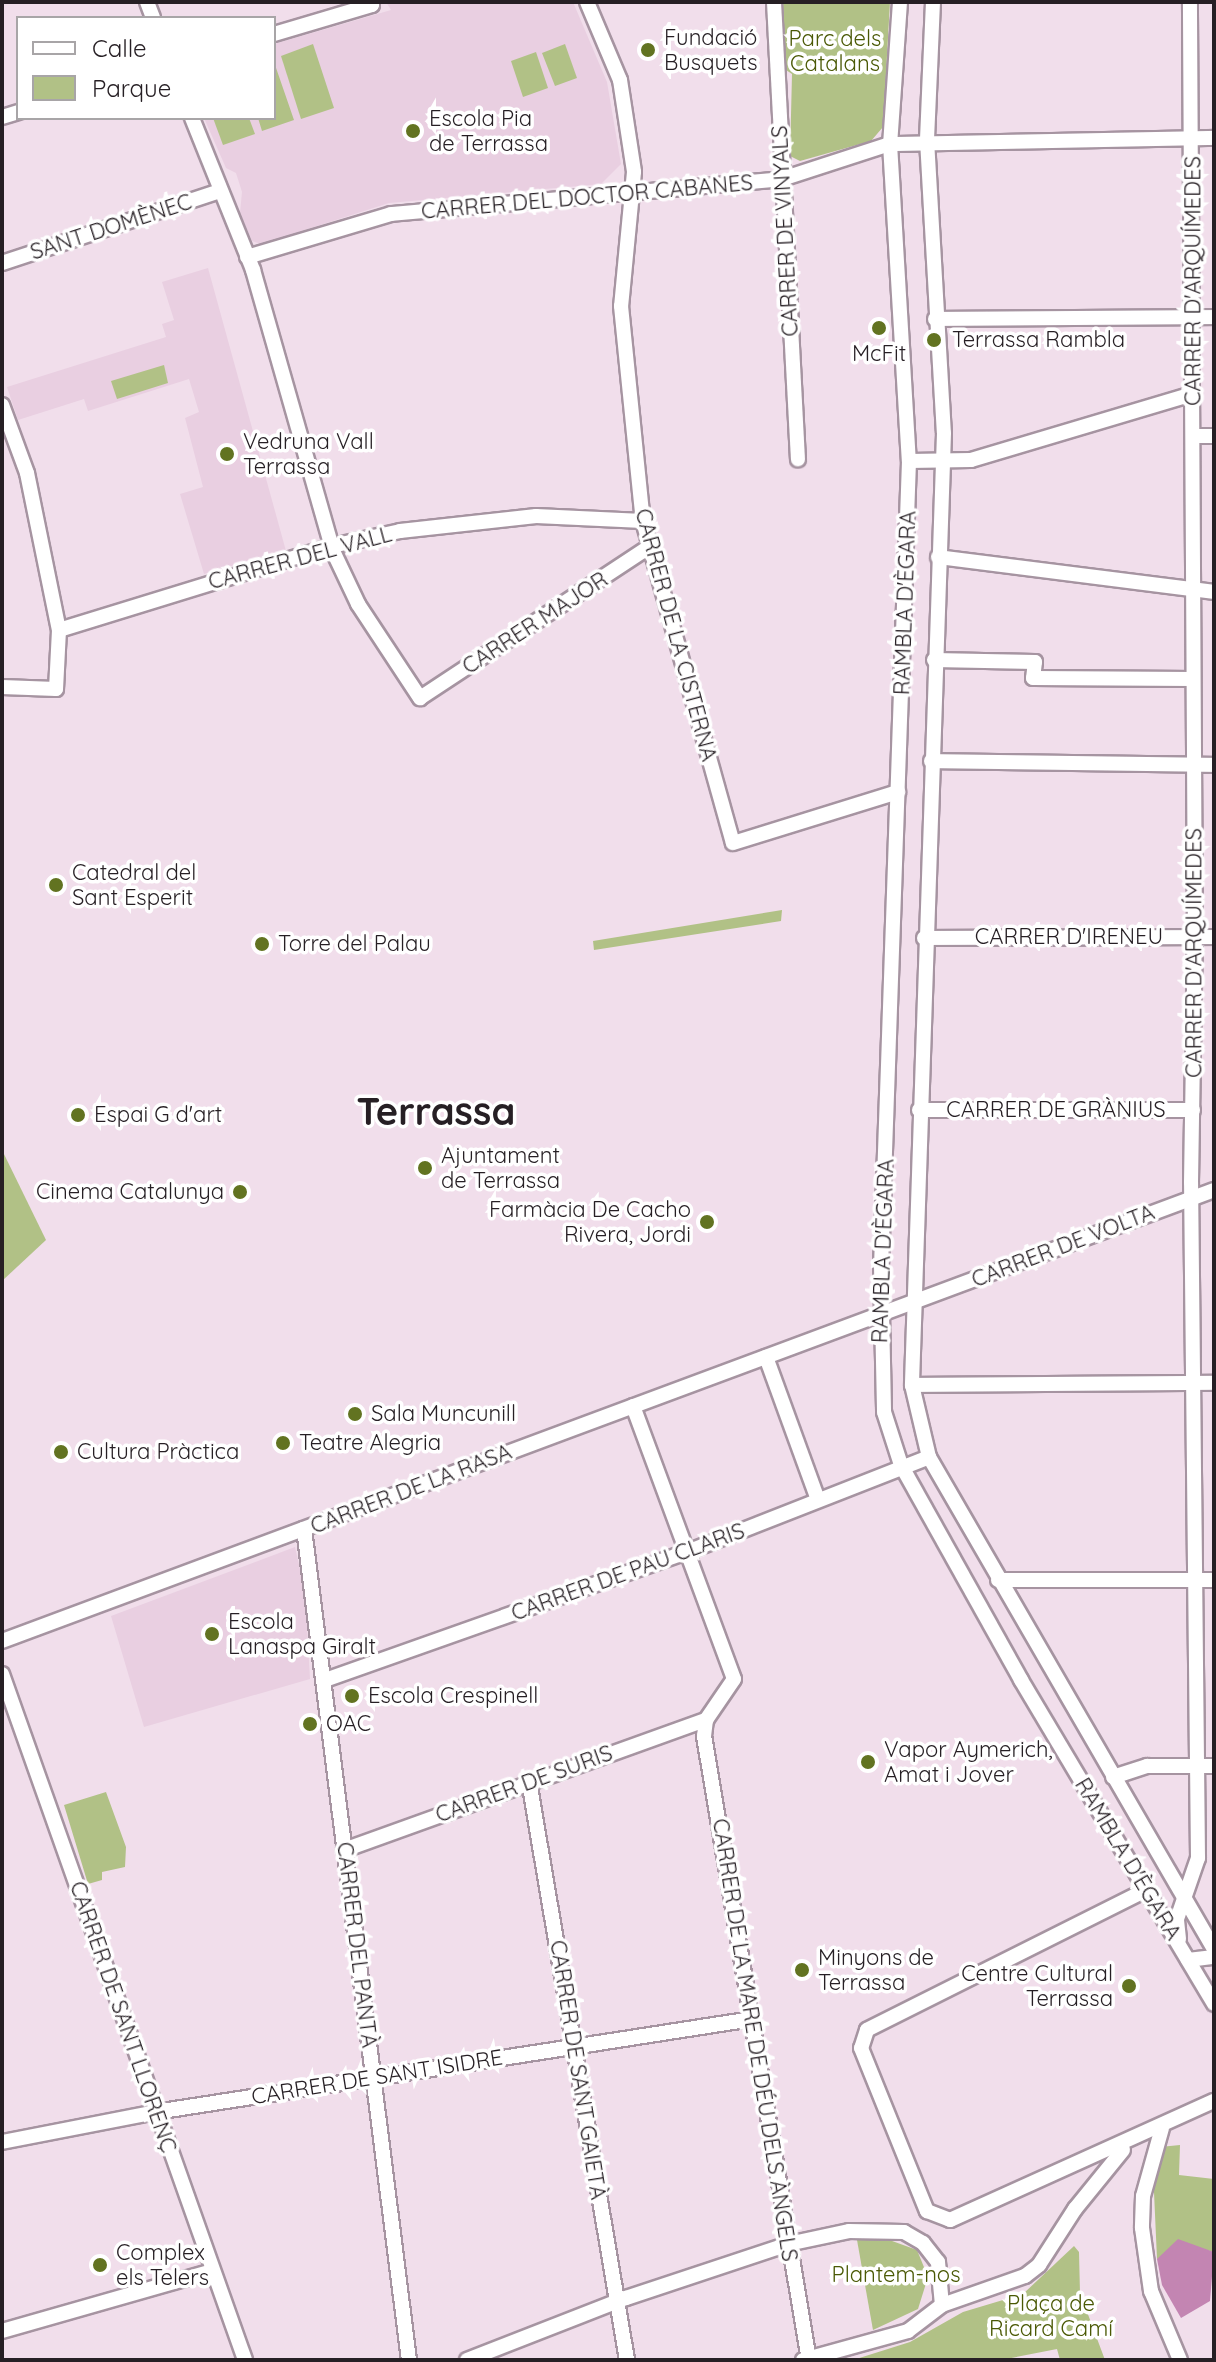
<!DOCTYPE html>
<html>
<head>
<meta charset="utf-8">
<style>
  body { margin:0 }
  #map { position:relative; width:1216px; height:2362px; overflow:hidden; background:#f1deeb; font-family:Quicksand,sans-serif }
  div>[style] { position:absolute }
  .built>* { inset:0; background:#e9cfe1 }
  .green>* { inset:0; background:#b1c186 }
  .water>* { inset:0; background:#c385b2 }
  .roads { filter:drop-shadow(2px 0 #a694a1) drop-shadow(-2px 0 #a694a1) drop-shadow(0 2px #a694a1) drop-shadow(0 -2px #a694a1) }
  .minor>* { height:14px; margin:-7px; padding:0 7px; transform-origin:7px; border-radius:7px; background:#fff }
  .dots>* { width:22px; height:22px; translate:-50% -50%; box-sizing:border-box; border:4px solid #fff; border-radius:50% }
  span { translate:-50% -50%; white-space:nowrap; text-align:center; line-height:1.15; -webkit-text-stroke:7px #fff; paint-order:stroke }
  .poi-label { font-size:22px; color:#261f24 }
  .left { translate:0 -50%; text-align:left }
  .right { translate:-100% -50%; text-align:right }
  .park-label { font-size:22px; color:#4a5905 }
  .street-label { font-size:22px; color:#261f24 }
  .town-label { font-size:38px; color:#261f24; font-weight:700 }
  .frame { position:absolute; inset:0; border:4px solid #261f24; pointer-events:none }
  .legend { position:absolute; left:16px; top:16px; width:260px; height:104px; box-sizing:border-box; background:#fff; border:2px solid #a8a5a7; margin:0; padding:10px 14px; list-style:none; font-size:24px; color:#261f24 }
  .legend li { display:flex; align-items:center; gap:16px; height:40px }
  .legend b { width:40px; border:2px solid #a8a5a7 }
</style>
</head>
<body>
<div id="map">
  <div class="built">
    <i style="clip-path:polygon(386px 2px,573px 2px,607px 82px,621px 164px,601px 184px,389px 203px,261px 244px,252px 241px,240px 213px,242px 192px,236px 173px,226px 168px,204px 118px,274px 118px,274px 44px,391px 10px)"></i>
    <i style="clip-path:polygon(208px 268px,286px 551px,204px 574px,180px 494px,203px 487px,185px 418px,199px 412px,189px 379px,88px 411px,84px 399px,18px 420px,7px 387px,166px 337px,162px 324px,174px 320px,162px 282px)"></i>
    <i style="clip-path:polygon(295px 1547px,305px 1591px,310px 1679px,144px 1727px,111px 1616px)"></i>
  </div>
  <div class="green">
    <i style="clip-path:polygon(783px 2px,890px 2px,883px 127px,871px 141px,800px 161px,790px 156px,792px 74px,786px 70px)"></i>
    <i style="clip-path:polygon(313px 44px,334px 108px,301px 119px,281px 56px)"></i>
    <i style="clip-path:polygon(565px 44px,577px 78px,555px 86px,542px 53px)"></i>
    <i style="clip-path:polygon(536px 52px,548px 88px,523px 97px,511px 61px)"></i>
    <i style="clip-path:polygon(274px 62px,294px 120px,262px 131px,258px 118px,274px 118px)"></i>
    <i style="clip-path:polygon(213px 118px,249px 118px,255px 134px,223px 145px)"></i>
    <i style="clip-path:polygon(164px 365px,168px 383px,117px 399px,111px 381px)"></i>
    <i style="clip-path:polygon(782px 910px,781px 921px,594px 950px,593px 941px)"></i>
    <i style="clip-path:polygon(2px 1150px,46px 1240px,2px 1281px)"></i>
    <i style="clip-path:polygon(106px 1792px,126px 1847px,125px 1867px,102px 1872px,102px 1880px,88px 1884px,64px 1805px)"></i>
    <i style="clip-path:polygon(1180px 2145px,1179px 2175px,1214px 2179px,1214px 2252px,1199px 2248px,1157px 2259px,1153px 2170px,1160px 2147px)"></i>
    <i style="clip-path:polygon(881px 2237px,917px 2250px,928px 2277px,918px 2309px,873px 2330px,857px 2240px)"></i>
    <i style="clip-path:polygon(1074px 2246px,1079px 2252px,1080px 2293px,1105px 2360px,1060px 2360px,1057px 2349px,1001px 2360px,853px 2360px,910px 2342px,963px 2312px,1023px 2294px)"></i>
  </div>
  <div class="water">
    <i style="clip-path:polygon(1178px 2239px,1214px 2252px,1210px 2301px,1181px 2318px,1162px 2285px,1157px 2259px)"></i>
  </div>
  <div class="roads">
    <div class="minor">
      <i style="left:147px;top:2px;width:17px;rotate:69deg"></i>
      <i style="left:587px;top:2px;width:85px;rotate:67.1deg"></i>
      <i style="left:620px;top:80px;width:93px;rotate:81.3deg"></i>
      <i style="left:634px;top:172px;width:135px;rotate:95.5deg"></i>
      <i style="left:621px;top:306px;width:216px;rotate:84.2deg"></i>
      <i style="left:643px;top:521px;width:334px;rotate:74.4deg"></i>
      <i style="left:733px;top:843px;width:173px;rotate:-17.2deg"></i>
      <i style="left:774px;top:2px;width:458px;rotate:87deg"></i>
      <i style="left:900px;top:2px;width:142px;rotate:94deg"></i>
      <i style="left:890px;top:144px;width:318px;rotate:86.6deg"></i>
      <i style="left:909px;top:461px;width:805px;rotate:91.99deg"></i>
      <i style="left:881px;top:1266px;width:146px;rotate:88.8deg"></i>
      <i style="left:884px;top:1412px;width:56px;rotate:72.2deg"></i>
      <i style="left:901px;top:1465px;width:246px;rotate:60.8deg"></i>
      <i style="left:1021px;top:1680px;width:377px;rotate:59.2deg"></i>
      <i style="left:933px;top:2px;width:138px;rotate:92.5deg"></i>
      <i style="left:927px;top:140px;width:293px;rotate:86.7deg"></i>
      <i style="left:944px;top:433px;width:953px;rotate:91.93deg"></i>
      <i style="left:912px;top:1385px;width:74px;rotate:76.7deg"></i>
      <i style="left:929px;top:1457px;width:569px;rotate:59.92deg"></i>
      <i style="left:274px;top:34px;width:102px;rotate:-16.5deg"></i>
      <i style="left:372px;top:5px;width:4px;rotate:-124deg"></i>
      <i style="left:2px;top:117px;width:17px;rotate:-17deg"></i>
      <i style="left:192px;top:118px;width:164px;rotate:68.1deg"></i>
      <i style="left:253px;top:270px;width:292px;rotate:74.1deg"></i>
      <i style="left:333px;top:551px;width:59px;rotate:64.7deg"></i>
      <i style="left:358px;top:604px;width:113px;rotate:56.6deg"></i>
      <i style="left:420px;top:698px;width:274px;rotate:-33.4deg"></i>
      <i style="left:247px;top:257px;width:150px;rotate:-16.6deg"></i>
      <i style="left:391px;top:214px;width:393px;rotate:-5.1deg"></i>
      <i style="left:782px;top:179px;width:114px;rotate:-18deg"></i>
      <i style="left:890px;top:144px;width:324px;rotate:-1.1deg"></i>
      <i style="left:2px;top:263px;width:230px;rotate:-18.3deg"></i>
      <i style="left:935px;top:319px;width:279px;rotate:-0.4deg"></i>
      <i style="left:2px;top:405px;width:72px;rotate:69.8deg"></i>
      <i style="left:27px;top:473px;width:160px;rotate:78.5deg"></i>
      <i style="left:59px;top:630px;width:59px;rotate:92.9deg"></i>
      <i style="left:56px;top:689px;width:54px;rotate:-177.9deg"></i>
      <i style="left:1194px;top:436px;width:20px"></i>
      <i style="left:909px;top:461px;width:62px;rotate:-0.9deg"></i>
      <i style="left:971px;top:460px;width:232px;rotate:-16.6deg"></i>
      <i style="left:938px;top:557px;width:278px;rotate:7.2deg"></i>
      <i style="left:59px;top:630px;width:286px;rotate:-17.1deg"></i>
      <i style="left:332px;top:546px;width:70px;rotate:-12.4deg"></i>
      <i style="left:400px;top:531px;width:137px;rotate:-6.3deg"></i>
      <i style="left:536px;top:516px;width:107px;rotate:2.7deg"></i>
      <i style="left:934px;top:660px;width:101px;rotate:1.1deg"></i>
      <i style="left:1035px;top:662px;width:16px;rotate:97deg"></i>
      <i style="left:1033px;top:678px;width:160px;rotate:0.4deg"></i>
      <i style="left:931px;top:761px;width:283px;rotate:0.8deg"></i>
      <i style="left:924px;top:938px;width:290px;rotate:-0.2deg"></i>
      <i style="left:919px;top:1110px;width:274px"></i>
      <i style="left:766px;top:1357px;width:152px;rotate:70deg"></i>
      <i style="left:912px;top:1385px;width:302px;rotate:-0.4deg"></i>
      <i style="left:633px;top:1406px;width:291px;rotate:69.7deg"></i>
      <i style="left:734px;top:1679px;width:50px;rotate:124.3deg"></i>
      <i style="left:706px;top:1720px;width:16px;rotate:97deg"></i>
      <i style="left:704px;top:1736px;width:633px;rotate:80.45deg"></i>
      <i style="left:304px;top:1529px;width:838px;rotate:82.8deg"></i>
      <i style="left:998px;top:1580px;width:216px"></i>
      <i style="left:2px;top:1641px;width:1293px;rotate:-20.41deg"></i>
      <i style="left:2px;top:1674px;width:728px;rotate:70.49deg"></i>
      <i style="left:325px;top:1680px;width:384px;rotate:-19.5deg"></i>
      <i style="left:687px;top:1552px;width:260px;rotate:-21.4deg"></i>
      <i style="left:1113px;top:1777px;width:36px;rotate:-18deg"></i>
      <i style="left:1147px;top:1766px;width:67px"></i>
      <i style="left:529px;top:1781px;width:587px;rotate:80.39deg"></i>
      <i style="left:344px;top:1850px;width:385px;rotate:-19.8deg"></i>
      <i style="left:1146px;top:1890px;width:312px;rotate:153.4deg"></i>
      <i style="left:867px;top:2030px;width:19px;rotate:108deg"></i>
      <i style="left:861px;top:2048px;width:176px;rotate:68deg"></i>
      <i style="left:927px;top:2211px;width:25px;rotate:21deg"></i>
      <i style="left:950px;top:2220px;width:290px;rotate:-24.3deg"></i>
      <i style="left:1179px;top:1939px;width:20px;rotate:-96deg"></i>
      <i style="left:1177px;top:1919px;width:65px;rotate:-71deg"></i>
      <i style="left:1198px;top:1858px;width:676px;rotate:-90.59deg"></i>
      <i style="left:1191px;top:1182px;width:245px;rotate:-89.1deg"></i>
      <i style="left:1195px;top:937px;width:935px;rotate:-90.31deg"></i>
      <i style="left:1188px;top:1960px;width:26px;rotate:-7deg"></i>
      <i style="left:1162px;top:2128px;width:71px;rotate:105.6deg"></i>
      <i style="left:1143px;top:2196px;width:32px;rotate:92deg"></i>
      <i style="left:1142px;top:2228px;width:64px;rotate:81.9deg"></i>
      <i style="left:1151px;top:2291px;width:75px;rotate:67.2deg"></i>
      <i style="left:2px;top:2142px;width:163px;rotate:-11deg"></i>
      <i style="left:162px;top:2111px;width:597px;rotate:-8.86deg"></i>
      <i style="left:2px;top:2331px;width:218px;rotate:-15.9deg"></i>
      <i style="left:467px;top:2360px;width:171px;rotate:-21.3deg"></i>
      <i style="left:626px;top:2298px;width:171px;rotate:-18.4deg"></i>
      <i style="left:788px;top:2244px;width:62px;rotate:-12deg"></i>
      <i style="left:849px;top:2231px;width:55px;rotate:1deg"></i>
      <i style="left:904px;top:2232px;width:22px;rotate:30deg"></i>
      <i style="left:923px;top:2243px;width:24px;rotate:52deg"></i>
      <i style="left:938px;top:2262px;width:43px;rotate:84.7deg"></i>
      <i style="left:803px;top:2360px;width:109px;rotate:-15.4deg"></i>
      <i style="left:908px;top:2331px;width:43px;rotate:-37.4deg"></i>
      <i style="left:942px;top:2305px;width:88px;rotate:-19.3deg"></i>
      <i style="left:1025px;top:2276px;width:18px;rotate:-38deg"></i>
      <i style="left:1039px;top:2265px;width:67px;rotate:-57.3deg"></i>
      <i style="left:1075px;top:2209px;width:76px;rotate:-50.9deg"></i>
    </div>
  </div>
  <div class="dots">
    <i style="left:648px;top:50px;background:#627321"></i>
    <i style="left:413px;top:131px;background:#627321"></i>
    <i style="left:879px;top:328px;background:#627321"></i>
    <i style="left:934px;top:340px;background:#627321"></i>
    <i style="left:227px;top:454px;background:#627321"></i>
    <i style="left:56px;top:885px;background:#627321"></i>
    <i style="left:262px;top:944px;background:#627321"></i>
    <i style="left:78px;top:1115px;background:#627321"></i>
    <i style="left:425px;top:1168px;background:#627321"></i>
    <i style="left:240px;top:1192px;background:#627321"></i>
    <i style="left:707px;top:1222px;background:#627321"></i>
    <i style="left:355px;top:1414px;background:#627321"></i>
    <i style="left:283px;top:1443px;background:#627321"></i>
    <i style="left:61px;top:1452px;background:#627321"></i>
    <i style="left:212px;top:1634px;background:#627321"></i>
    <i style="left:352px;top:1696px;background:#627321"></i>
    <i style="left:310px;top:1724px;background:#627321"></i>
    <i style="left:868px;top:1762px;background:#627321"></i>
    <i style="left:802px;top:1970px;background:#627321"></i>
    <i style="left:1129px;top:1986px;background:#627321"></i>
    <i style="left:100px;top:2265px;background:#627321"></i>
  </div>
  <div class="poi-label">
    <span class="left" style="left:664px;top:50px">Fundació<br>Busquets</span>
    <span class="left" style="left:429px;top:131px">Escola Pia<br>de Terrassa</span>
    <span class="left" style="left:952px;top:340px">Terrassa Rambla</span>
    <span style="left:879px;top:354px">McFit</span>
    <span class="left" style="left:243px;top:454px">Vedruna Vall<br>Terrassa</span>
    <span class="left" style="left:72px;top:885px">Catedral del<br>Sant Esperit</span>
    <span class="left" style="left:278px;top:944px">Torre del Palau</span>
    <span class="left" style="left:94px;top:1115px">Espai G d'art</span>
    <span class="left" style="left:441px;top:1168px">Ajuntament<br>de Terrassa</span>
    <span class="right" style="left:224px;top:1192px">Cinema Catalunya</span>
    <span class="right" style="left:691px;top:1222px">Farmàcia De Cacho<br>Rivera, Jordi</span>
    <span class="left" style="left:371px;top:1414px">Sala Muncunill</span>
    <span class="left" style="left:299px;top:1443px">Teatre Alegria</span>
    <span class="left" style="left:77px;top:1452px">Cultura Pràctica</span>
    <span class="left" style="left:228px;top:1634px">Escola<br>Lanaspa Giralt</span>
    <span class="left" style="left:368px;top:1696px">Escola Crespinell</span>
    <span class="left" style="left:326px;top:1724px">OAC</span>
    <span class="left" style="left:884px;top:1762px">Vapor Aymerich,<br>Amat i Jover</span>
    <span class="left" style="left:818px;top:1970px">Minyons de<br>Terrassa</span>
    <span class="right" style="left:1113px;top:1986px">Centre Cultural<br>Terrassa</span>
    <span class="left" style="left:116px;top:2265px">Complex<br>els Telers</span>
  </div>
  <div class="park-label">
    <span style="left:835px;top:51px">Parc dels<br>Catalans</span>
    <span style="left:896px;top:2275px">Plantem-nos</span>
    <span style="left:1051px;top:2316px">Plaça de<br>Ricard Camí</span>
  </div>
  <div class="street-label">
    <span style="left:587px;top:197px;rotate:-5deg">CARRER DEL DOCTOR CABANES</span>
    <span style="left:111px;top:227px;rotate:-18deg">SANT DOMÈNEC</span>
    <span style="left:785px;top:231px;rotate:-93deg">CARRER DE VINYALS</span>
    <span style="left:1193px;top:281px;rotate:-90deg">CARRER D'ARQUÍMEDES</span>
    <span style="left:300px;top:558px;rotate:-15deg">CARRER DEL VALL</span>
    <span style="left:905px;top:603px;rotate:-88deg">RAMBLA D'ÈGARA</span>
    <span style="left:535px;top:623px;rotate:-33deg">CARRER MAJOR</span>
    <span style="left:676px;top:635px;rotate:75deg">CARRER DE LA CISTERNA</span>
    <span style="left:1069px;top:937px">CARRER D'IRENEU</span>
    <span style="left:1194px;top:953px;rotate:-90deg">CARRER D'ARQUÍMEDES</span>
    <span style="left:1056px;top:1110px">CARRER DE GRÀNIUS</span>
    <span style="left:1063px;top:1246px;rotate:-21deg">CARRER DE VOLTA</span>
    <span style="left:883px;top:1251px;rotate:-88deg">RAMBLA D'ÈGARA</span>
    <span style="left:411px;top:1489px;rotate:-21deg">CARRER DE LA RASA</span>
    <span style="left:628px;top:1572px;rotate:-20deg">CARRER DE PAU CLARIS</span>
    <span style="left:524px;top:1784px;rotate:-20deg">CARRER DE SURIS</span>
    <span style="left:1128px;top:1859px;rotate:59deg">RAMBLA D'ÈGARA</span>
    <span style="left:357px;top:1945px;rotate:83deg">CARRER DEL PANTÀ</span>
    <span style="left:123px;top:2017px;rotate:71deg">CARRER DE SANT LLORENÇ</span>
    <span style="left:755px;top:2040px;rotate:81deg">CARRER DE LA MARE DE DÉU DELS ÀNGELS</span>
    <span style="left:578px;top:2070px;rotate:81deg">CARRER DE SANT GAIETÀ</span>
    <span style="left:377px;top:2077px;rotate:-9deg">CARRER DE SANT ISIDRE</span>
  </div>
  <div class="town-label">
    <span style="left:436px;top:1112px">Terrassa</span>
  </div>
  <div class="frame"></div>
  <ul class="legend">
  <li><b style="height:10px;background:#fff"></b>Calle</li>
  <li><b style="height:22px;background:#b1c186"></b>Parque</li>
  </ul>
</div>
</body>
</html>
